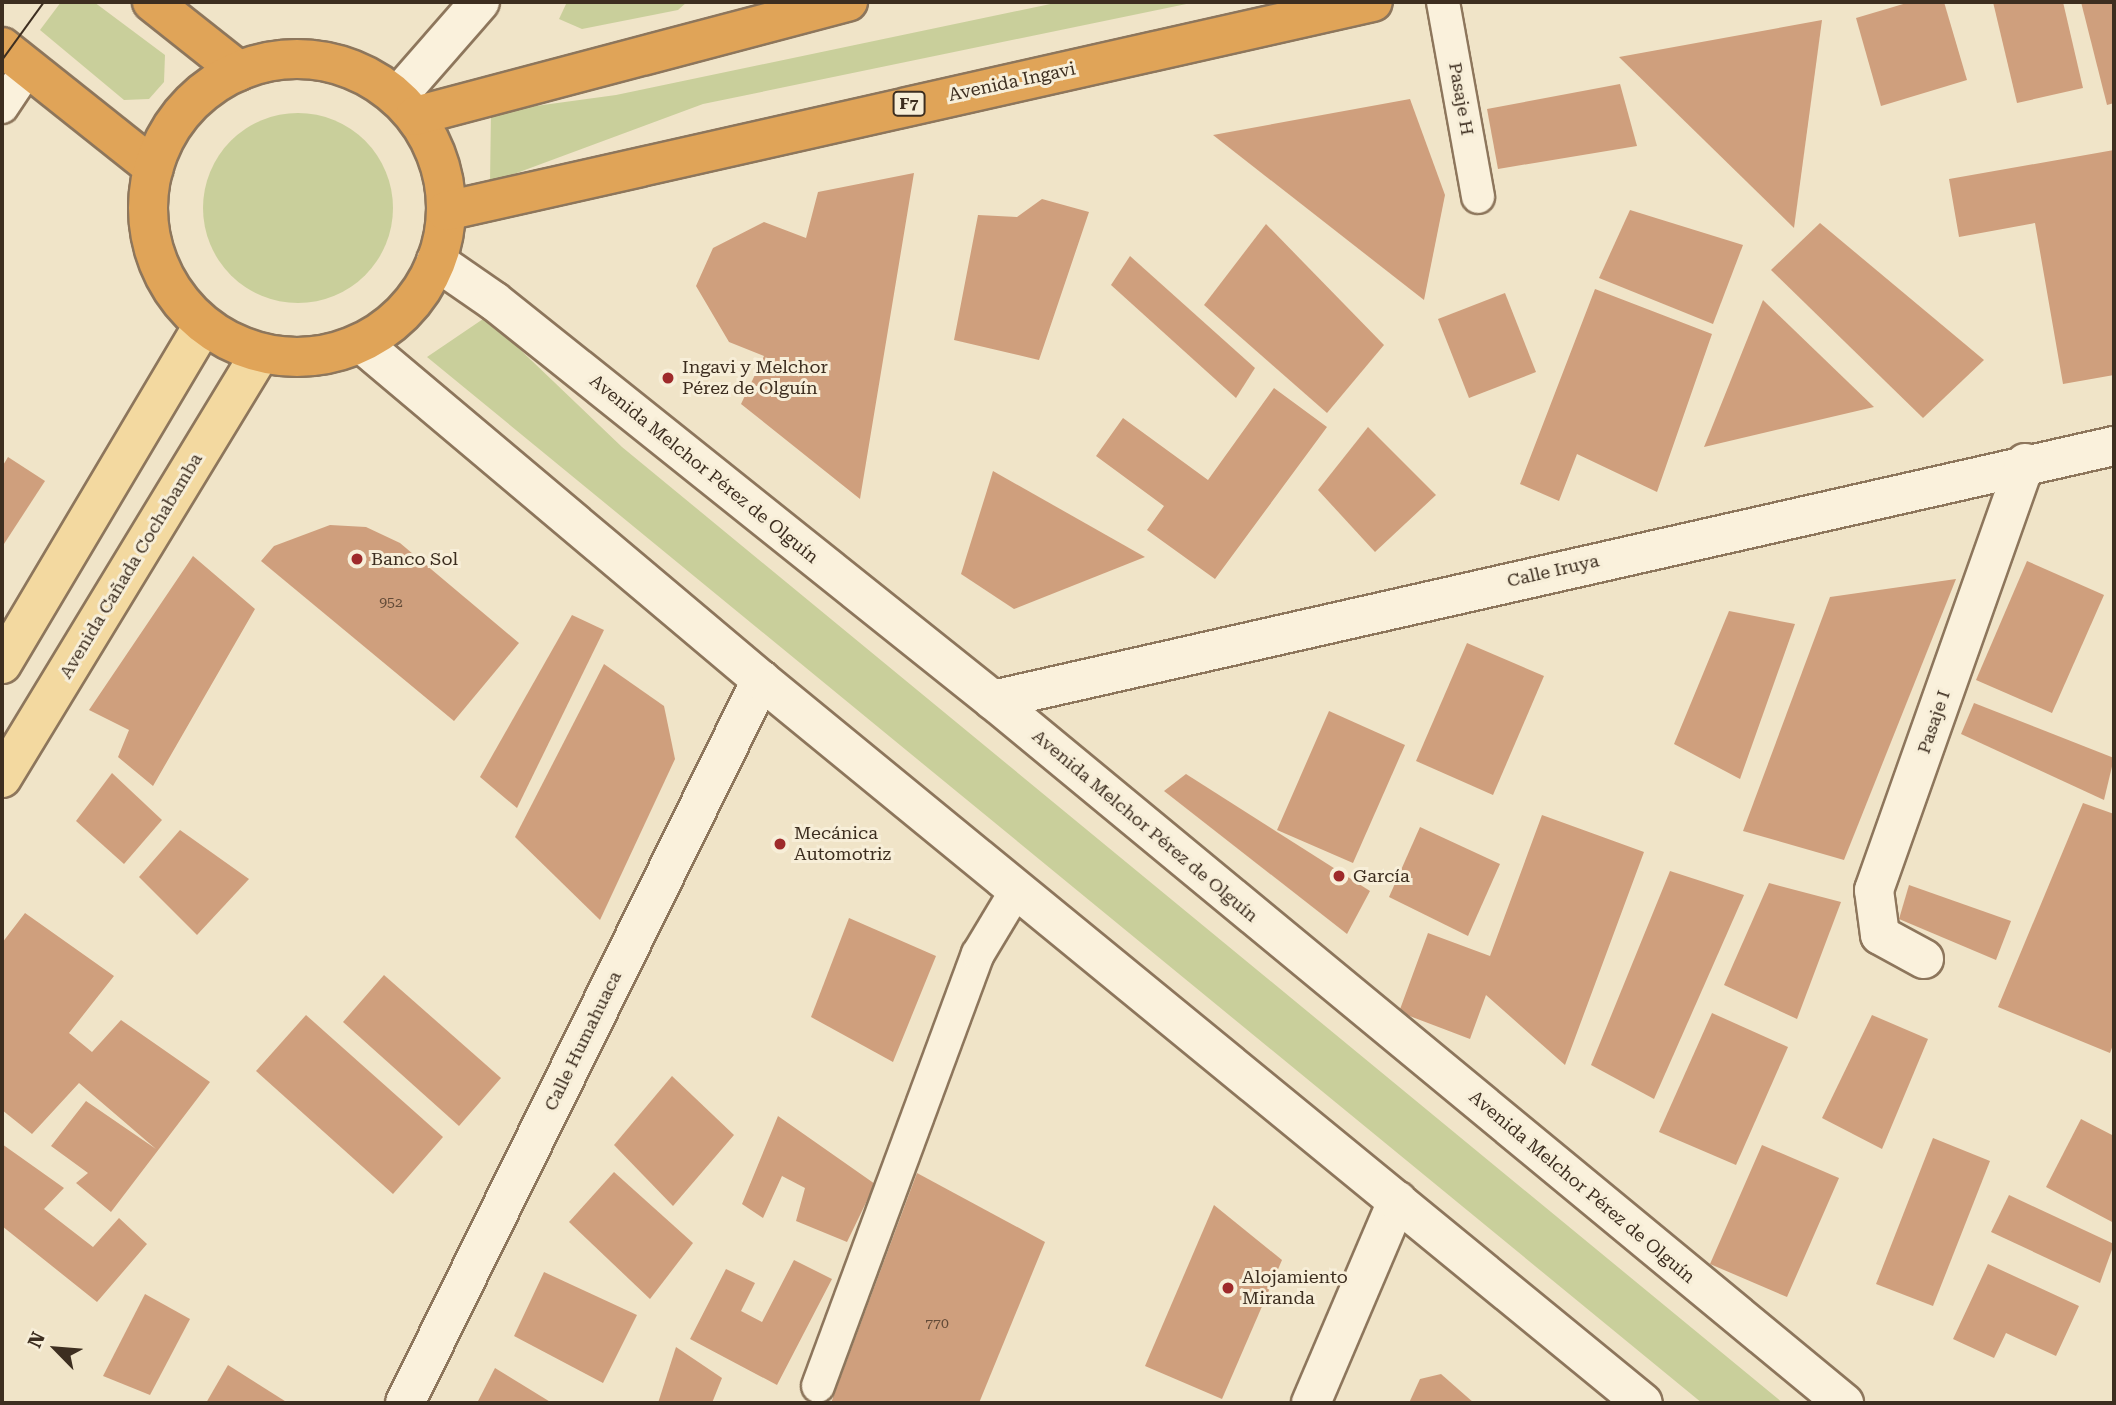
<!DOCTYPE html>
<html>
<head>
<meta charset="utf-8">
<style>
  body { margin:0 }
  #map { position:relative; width:2116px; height:1405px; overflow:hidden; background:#f0e4c8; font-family:"Roboto Serif",serif }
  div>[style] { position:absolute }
  .green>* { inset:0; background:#c9cf9b }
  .round { border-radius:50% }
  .building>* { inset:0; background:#cf9f7d }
  .roads { filter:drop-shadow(2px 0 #8d765c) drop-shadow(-2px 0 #8d765c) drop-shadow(0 2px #8d765c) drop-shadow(0 -2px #8d765c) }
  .lane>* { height:32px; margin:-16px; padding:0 16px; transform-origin:16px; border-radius:16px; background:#faf1dc }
  .street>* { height:38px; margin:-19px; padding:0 19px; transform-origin:19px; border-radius:19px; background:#faf1dc }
  .secondary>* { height:38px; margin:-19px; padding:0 19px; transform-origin:19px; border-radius:19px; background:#faf1dc }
  .primary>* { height:38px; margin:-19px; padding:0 19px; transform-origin:19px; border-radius:19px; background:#f3d9a0 }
  .highway>* { height:38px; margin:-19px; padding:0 19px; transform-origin:19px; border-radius:19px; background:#e0a458 }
  .highway>.ring { margin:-19px; padding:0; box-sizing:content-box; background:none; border:38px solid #e0a458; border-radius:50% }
  .tram>* { height:2px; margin:-1px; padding:0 1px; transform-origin:1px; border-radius:1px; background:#3d2e20 }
  .dots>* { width:19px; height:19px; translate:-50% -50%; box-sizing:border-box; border:4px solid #f7eed8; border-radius:50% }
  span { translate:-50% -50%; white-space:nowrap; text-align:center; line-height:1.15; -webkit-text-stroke:6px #f7eed8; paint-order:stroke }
  .number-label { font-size:14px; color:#624a37 }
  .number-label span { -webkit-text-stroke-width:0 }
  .shield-label span { padding:2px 5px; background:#f7eed8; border:2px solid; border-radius:5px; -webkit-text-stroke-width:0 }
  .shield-label { font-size:16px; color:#3d2e20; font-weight:700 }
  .street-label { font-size:18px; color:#3d2e20 }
  .poi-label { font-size:18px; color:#3d2e20 }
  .left { translate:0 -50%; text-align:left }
  .frame { position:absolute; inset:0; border:4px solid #3d2e20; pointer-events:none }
  .north { position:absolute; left:21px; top:1314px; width:70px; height:70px; -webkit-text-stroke:5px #f7eed8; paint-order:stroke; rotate:295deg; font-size:19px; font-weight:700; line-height:28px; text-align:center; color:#3d2e20 }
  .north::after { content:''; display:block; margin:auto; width:24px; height:32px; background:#3d2e20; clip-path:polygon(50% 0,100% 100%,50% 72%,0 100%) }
</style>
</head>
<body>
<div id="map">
  <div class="green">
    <i style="clip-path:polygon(61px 2px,94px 2px,165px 55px,164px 82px,149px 99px,124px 100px,40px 30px)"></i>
    <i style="clip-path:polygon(567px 2px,687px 2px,678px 10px,582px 29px,559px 19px)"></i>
    <i style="clip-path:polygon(1060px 2px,1196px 2px,703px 104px,490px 183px,491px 112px,616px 95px)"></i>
    <i class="round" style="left:203px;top:113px;width:190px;height:190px"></i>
    <i style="clip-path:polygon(486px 317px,622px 447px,1783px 1403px,1702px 1403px,427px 357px)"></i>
  </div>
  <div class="building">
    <i style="clip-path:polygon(1910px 2px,1944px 2px,1967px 80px,1881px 106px,1856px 18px)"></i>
    <i style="clip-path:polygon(1993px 2px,2063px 2px,2083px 88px,2017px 103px)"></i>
    <i style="clip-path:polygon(2081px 2px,2114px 2px,2114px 103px,2107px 105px)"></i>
    <i style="clip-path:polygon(1822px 20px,1794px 228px,1619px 57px)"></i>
    <i style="clip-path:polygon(1620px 84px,1637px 146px,1498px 169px,1487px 109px)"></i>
    <i style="clip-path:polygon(1410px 99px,1445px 195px,1424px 300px,1213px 135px)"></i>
    <i style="clip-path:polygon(2114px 150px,2114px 375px,2063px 384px,2035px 223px,1959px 237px,1949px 179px)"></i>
    <i style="clip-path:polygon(914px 173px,860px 499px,741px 404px,764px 356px,729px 342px,696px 286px,713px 248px,764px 222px,806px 238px,818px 192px)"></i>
    <i style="clip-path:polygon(1042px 199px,1089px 212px,1039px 360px,954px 340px,978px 215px,1017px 217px)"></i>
    <i style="clip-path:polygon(1630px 210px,1743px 245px,1713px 324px,1599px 278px)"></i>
    <i style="clip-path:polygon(1820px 223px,1984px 360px,1923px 418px,1771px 270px)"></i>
    <i style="clip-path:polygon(1266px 224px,1384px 345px,1327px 413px,1204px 305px)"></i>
    <i style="clip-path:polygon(1130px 256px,1255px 368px,1236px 398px,1111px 285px)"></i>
    <i style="clip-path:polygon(1595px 289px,1712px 334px,1657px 492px,1577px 454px,1559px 501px,1520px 484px)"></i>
    <i style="clip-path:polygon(1505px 293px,1536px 372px,1469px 398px,1438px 319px)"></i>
    <i style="clip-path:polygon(1763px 300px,1874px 407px,1704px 447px)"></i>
    <i style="clip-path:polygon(1274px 388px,1327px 427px,1215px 579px,1147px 530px,1164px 506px,1096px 456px,1123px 418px,1208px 480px)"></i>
    <i style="clip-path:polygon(1368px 427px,1436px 495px,1375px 552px,1318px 490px)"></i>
    <i style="clip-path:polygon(8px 457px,45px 481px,2px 547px,2px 467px)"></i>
    <i style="clip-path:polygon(993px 471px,1145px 557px,1014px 609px,961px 574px)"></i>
    <i style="clip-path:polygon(330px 525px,366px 527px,400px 543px,519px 643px,454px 721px,261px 561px,274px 546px)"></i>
    <i style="clip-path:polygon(193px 556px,255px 609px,153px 786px,118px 757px,129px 730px,89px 710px)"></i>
    <i style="clip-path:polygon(2027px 561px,2104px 595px,2052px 713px,1976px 680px)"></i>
    <i style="clip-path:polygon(1956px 579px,1844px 860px,1743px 831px,1830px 597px)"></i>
    <i style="clip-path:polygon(1729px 611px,1795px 624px,1740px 779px,1674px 744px)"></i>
    <i style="clip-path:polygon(572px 615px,604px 630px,517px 808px,480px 777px)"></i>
    <i style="clip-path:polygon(1467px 643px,1544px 676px,1493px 795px,1416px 761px)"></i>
    <i style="clip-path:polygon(604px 664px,664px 706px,675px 759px,600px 920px,515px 837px)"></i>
    <i style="clip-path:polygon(1974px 703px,2114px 758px,2104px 800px,1961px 734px)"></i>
    <i style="clip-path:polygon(1329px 711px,1405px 745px,1353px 863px,1277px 830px)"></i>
    <i style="clip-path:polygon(112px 773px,162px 820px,124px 864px,76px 821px)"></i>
    <i style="clip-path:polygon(1186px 774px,1370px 891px,1347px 934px,1164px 791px)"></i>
    <i style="clip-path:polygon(2083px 803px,2114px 814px,2114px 1042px,2110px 1053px,1998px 1007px)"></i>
    <i style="clip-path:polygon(1542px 815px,1644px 852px,1565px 1065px,1486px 995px,1470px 1039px,1399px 1012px,1428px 933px,1490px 956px)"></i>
    <i style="clip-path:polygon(1420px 827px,1500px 864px,1468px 936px,1389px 897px)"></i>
    <i style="clip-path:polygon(180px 830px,249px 879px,197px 935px,139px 877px)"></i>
    <i style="clip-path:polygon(1670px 871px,1744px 895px,1654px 1099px,1591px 1065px)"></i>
    <i style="clip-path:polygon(1769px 883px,1841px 902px,1797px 1019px,1724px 985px)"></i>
    <i style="clip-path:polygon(1909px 885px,2011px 921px,1996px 960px,1899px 919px)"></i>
    <i style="clip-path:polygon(25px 913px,114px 976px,69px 1033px,92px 1052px,121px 1020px,210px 1082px,111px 1212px,76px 1183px,88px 1173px,51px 1146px,86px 1101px,156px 1149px,79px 1083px,32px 1134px,2px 1110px,2px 943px)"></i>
    <i style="clip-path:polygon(849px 918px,936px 956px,893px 1062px,811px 1017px)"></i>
    <i style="clip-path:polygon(384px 975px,501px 1078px,459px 1126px,343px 1022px)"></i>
    <i style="clip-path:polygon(1712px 1013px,1788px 1047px,1736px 1165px,1659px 1132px)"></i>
    <i style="clip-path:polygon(306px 1015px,443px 1137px,393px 1194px,256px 1071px)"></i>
    <i style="clip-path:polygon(1872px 1015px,1928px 1039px,1882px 1149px,1822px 1118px)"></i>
    <i style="clip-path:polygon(672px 1076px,734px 1135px,673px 1206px,614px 1145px)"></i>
    <i style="clip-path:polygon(778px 1116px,875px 1184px,847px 1242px,796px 1221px,805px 1188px,782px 1176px,763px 1218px,742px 1204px)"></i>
    <i style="clip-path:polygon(2081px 1119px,2114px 1136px,2114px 1223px,2046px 1187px)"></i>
    <i style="clip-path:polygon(1933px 1138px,1990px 1161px,1933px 1306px,1876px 1284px)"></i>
    <i style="clip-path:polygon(2px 1144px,64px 1188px,44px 1209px,93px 1247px,119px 1218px,147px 1244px,97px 1302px,2px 1226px)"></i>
    <i style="clip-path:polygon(1762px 1145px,1839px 1178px,1787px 1297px,1710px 1264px)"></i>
    <i style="clip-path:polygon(614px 1172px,693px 1243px,650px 1299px,569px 1222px)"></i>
    <i style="clip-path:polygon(917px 1173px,1045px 1242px,979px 1403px,831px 1403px)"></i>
    <i style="clip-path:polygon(2009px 1195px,2114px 1244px,2100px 1283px,1991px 1232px)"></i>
    <i style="clip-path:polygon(1214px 1205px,1282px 1260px,1222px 1399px,1145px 1366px)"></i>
    <i style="clip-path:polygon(794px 1260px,832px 1279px,777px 1385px,690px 1339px,726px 1269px,755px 1283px,741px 1311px,762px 1322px)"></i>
    <i style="clip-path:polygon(1988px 1264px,2079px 1306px,2056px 1356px,2006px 1333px,1994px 1358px,1953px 1339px)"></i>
    <i style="clip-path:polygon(544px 1272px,637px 1315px,603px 1383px,514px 1336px)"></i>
    <i style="clip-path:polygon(145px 1294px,190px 1319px,150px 1395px,103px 1376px)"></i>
    <i style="clip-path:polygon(676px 1347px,722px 1378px,712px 1403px,658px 1403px)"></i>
    <i style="clip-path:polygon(228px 1365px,288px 1403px,206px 1403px)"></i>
    <i style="clip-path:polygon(495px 1368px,552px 1403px,477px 1403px)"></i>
    <i style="clip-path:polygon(1441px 1374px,1474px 1403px,1409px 1403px,1420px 1379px)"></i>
  </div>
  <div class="roads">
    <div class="lane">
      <i style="left:1443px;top:2px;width:198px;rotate:79.8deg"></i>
      <i style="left:2px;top:107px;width:47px;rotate:-56.3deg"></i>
      <i style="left:818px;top:1386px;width:461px;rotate:-69.7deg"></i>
      <i style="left:978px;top:954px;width:76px;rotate:-59deg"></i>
    </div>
    <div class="street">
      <i style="left:397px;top:97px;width:126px;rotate:-48.9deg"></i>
      <i style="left:993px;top:700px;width:1149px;rotate:-12.77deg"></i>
      <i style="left:1924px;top:959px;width:50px;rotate:-151.4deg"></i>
      <i style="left:1880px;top:935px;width:45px;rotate:-97.6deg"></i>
      <i style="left:1874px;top:890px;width:453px;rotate:-70.5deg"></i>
      <i style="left:405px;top:1403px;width:806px;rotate:-63.78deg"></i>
      <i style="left:1311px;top:1403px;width:220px;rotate:-66.9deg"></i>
    </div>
    <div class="secondary">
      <i style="left:436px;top:261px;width:70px;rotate:34.6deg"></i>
      <i style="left:494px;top:301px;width:639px;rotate:38.65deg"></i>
      <i style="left:993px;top:700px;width:1104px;rotate:39.56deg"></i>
      <i style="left:361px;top:343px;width:523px;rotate:40.11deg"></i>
      <i style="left:761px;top:680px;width:1140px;rotate:39.34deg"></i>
    </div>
    <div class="primary">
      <i style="left:2px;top:664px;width:394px;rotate:-59.3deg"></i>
      <i style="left:2px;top:778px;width:497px;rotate:-58.7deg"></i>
    </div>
    <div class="highway">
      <i style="left:152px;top:2px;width:111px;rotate:38.4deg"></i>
      <i style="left:2px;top:47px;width:194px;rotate:38.5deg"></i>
      <i class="ring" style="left:148px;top:59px;width:260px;height:260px"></i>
      <i style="left:415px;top:116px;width:448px;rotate:-14.8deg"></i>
      <i style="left:446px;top:211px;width:950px;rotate:-12.71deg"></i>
    </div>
  </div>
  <div class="tram">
    <i style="left:2px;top:60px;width:72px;rotate:-54.1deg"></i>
  </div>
  <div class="dots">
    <i style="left:668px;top:378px;background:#9e2a2b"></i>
    <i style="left:357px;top:559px;background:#9e2a2b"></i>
    <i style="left:780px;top:844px;background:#9e2a2b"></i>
    <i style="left:1339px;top:876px;background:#9e2a2b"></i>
    <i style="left:1228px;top:1288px;background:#9e2a2b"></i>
  </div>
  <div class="number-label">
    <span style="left:391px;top:602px">952</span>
    <span style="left:937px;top:1323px">770</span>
  </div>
  <div class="shield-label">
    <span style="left:909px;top:104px">F7</span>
  </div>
  <div class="street-label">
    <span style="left:1012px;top:82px;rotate:-12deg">Avenida Ingavi</span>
    <span style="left:1461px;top:99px;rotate:80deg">Pasaje H</span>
    <span style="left:704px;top:469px;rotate:39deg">Avenida Melchor Pérez de Olguín</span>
    <span style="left:131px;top:566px;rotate:-59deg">Avenida Cañada Cochabamba</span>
    <span style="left:1553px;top:571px;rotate:-13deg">Calle Iruya</span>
    <span style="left:1934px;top:722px;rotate:-71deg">Pasaje I</span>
    <span style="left:1145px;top:826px;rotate:40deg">Avenida Melchor Pérez de Olguín</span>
    <span style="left:583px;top:1041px;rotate:-64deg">Calle Humahuaca</span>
    <span style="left:1582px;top:1187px;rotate:40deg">Avenida Melchor Pérez de Olguín</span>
  </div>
  <div class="poi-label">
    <span class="left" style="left:682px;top:378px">Ingavi y Melchor<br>Pérez de Olguín</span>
    <span class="left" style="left:371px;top:559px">Banco Sol</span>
    <span class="left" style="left:794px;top:844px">Mecánica<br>Automotriz</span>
    <span class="left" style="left:1353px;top:876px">García</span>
    <span class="left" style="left:1242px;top:1288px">Alojamiento<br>Miranda</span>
  </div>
  <div class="frame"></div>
  <div class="north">N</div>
</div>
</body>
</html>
